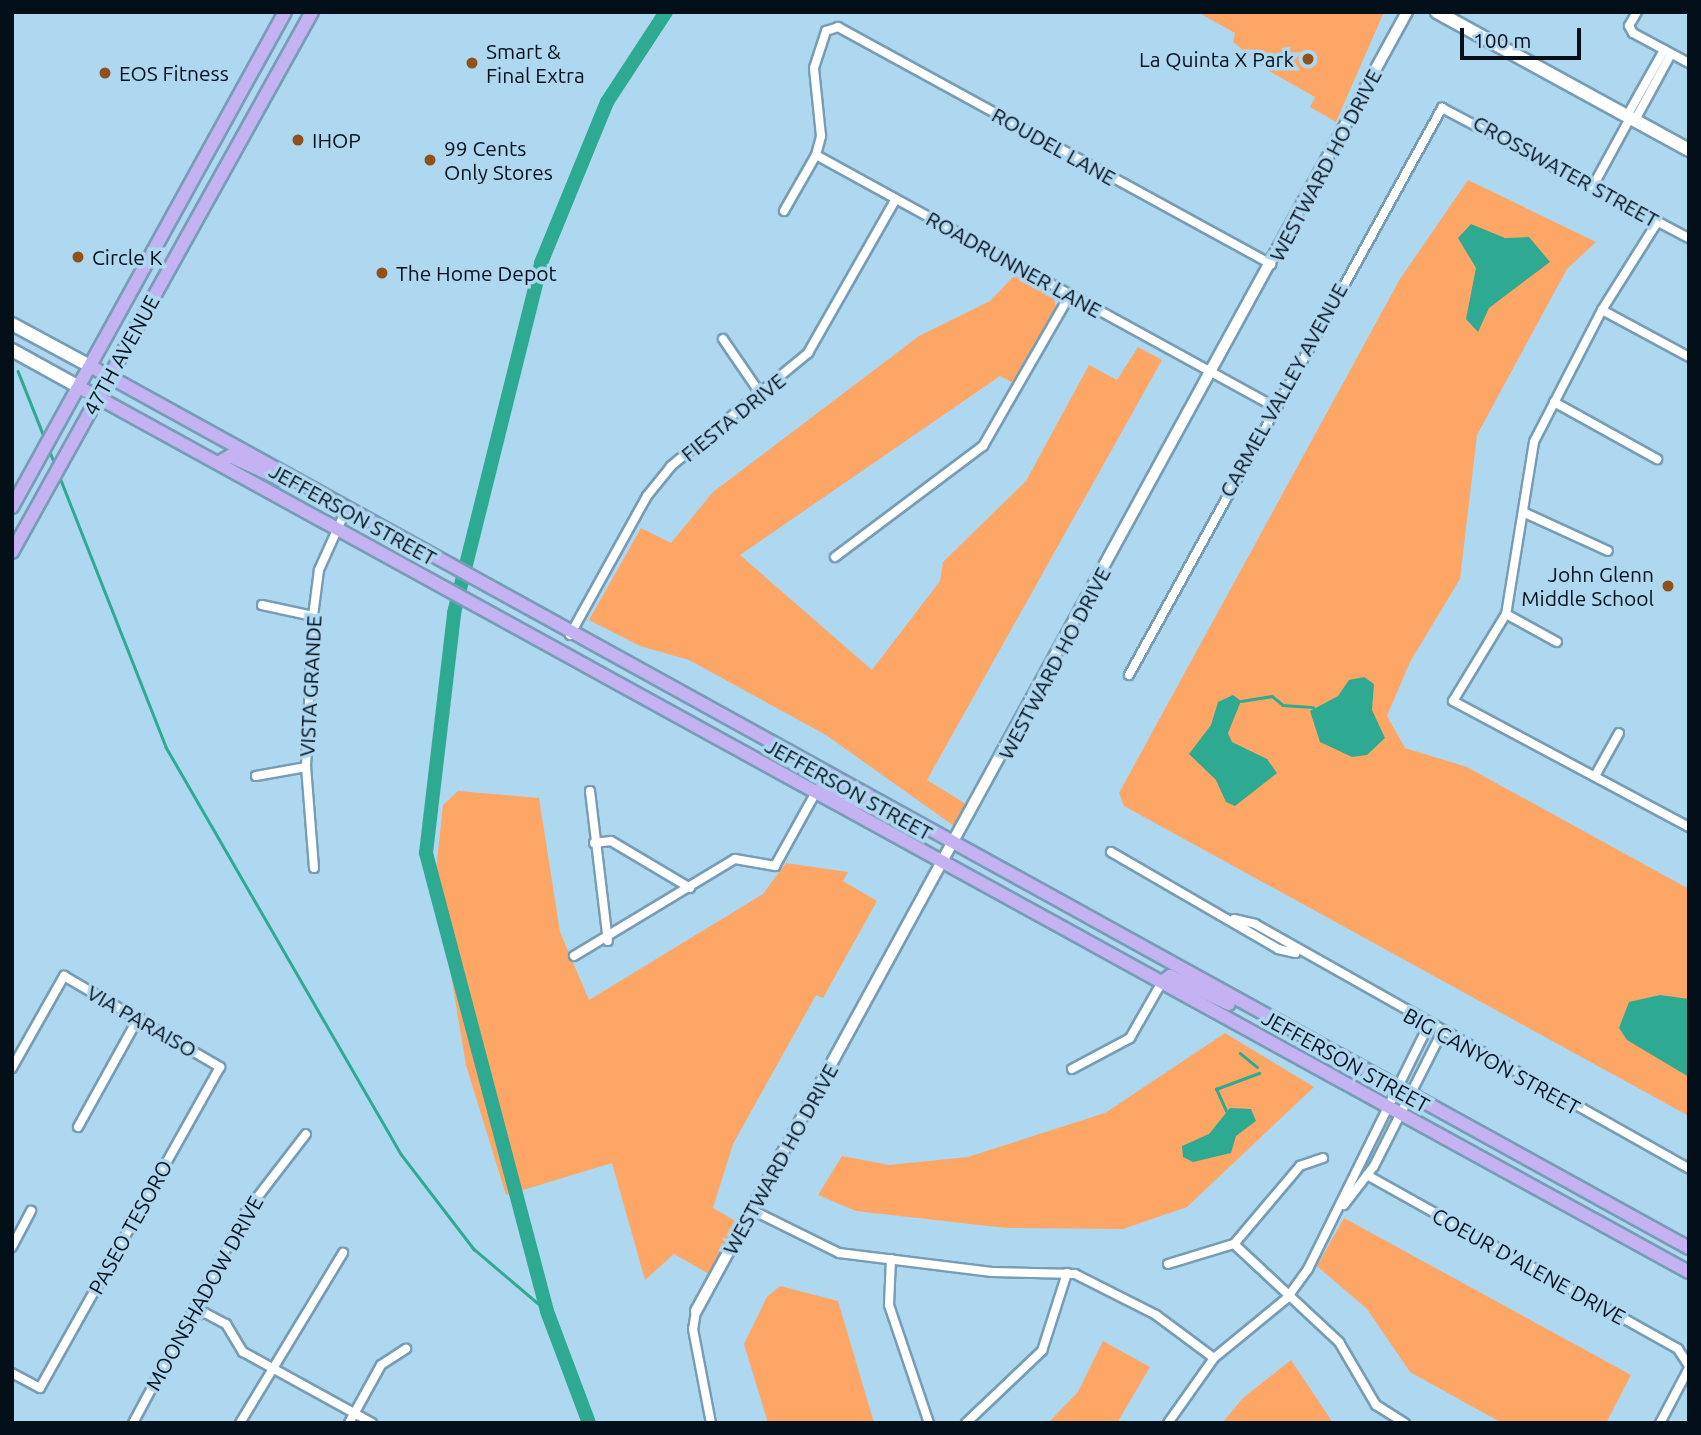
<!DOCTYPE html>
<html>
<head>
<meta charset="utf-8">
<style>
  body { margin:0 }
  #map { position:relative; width:1701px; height:1435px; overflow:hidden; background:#aed7f0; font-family:Ubuntu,sans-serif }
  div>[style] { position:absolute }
  .green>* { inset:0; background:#fea666 }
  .water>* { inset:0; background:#2daa91 }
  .stream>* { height:2.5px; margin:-1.25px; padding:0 1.25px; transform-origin:1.25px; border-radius:1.25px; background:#2daa91 }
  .river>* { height:14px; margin:-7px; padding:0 7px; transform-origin:7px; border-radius:7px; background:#2daa91 }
  .roads { filter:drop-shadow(2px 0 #779db5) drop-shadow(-2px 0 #779db5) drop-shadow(0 2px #779db5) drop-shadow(0 -2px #779db5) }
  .minor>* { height:8px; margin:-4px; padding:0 4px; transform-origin:4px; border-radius:4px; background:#fff }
  .tertiary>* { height:10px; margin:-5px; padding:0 5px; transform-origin:5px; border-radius:5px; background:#fff }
  .secondary>* { height:12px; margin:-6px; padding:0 6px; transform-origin:6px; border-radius:6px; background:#fff }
  .primary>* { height:12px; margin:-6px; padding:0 6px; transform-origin:6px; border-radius:6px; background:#c5b2f2 }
  .dots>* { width:19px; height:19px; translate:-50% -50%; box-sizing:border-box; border:4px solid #aed7f0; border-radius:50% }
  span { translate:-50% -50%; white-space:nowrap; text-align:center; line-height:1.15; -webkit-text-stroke:7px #aed7f0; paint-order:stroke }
  .poi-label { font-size:21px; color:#031019 }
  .left { translate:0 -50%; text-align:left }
  .right { translate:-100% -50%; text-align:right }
  .street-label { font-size:21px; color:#031019 }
  .frame { position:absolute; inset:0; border:14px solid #031019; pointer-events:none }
  .scale { position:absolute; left:1460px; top:28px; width:121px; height:32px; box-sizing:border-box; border:4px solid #031019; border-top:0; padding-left:9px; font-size:21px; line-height:24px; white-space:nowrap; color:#031019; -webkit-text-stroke:5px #aed7f0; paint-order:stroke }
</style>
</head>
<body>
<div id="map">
  <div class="green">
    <i style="clip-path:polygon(1384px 12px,1336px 122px,1310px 107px,1315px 97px,1269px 71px,1233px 42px,1235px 33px,1201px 14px)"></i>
    <i style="clip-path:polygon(1468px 180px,1596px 242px,1567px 269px,1477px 435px,1460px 579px,1410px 662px,1387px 716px,1405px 748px,1467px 767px,1689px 889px,1689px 1116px,1124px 806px,1119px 793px,1400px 279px)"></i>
    <i style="clip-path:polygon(1015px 275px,1054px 297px,1056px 309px,1015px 384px,1000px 376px,740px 555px,872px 670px,940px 581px,943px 562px,1026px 481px,1089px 365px,1117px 380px,1138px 347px,1162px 360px,927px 780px,966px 804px,954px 826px,826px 735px,689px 660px,640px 646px,589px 620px,641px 528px,671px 543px,713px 492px,919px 336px,990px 301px)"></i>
    <i style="clip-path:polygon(458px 791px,539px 798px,560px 932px,589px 1000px,763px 894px,786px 863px,848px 872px,843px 881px,877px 901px,823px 998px,816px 995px,733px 1144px,713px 1208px,737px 1222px,709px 1274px,674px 1254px,645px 1280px,612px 1163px,506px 1195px,466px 1065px,435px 879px,443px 805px)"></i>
    <i style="clip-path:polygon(1225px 1033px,1314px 1087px,1187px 1207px,1123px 1229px,1006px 1228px,856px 1211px,818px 1195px,842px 1156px,889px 1165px,968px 1157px,1105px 1113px)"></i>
    <i style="clip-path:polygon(1344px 1218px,1631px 1375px,1606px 1423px,1502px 1423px,1410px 1372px,1367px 1309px,1317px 1266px)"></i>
    <i style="clip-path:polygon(780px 1286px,838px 1301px,874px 1423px,768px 1423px,744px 1344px,767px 1297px)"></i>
    <i style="clip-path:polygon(1103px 1341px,1150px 1367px,1117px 1423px,1048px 1423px,1078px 1392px)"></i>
    <i style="clip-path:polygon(1291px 1360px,1333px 1423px,1222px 1423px,1243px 1398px)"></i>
  </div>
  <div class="water">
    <i style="clip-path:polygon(1471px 224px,1505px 238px,1529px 237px,1550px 262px,1489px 308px,1478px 332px,1466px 319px,1476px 268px,1458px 238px)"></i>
    <i style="clip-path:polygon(1364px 677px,1374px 684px,1372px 710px,1385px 738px,1367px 755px,1352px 757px,1320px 742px,1310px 711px,1338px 696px,1349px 680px)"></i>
    <i style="clip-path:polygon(1233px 695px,1241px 701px,1228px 733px,1232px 742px,1267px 759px,1277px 773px,1235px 806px,1226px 802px,1216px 780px,1189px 754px,1211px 725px,1218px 702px)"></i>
    <i style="clip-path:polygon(1660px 995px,1689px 999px,1689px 1077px,1627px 1040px,1619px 1028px,1629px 1002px)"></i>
    <i style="clip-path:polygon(1230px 1108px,1251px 1109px,1256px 1121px,1236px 1136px,1231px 1153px,1193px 1162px,1183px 1157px,1182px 1146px,1209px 1134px)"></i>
  </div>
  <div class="stream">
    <i style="left:18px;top:371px;width:73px;rotate:68.3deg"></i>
    <i style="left:49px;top:449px;width:17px;rotate:69deg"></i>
    <i style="left:59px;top:475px;width:292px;rotate:68.5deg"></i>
    <i style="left:166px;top:747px;width:470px;rotate:60deg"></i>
    <i style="left:401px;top:1154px;width:120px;rotate:52.5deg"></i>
    <i style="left:474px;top:1249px;width:96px;rotate:40.3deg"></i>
    <i style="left:1241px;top:701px;width:31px;rotate:-9deg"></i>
    <i style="left:1272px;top:696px;width:14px;rotate:39deg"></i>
    <i style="left:1283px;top:705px;width:30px;rotate:4deg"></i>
    <i style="left:1240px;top:1053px;width:22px;rotate:39deg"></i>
    <i style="left:1226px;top:1111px;width:24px;rotate:-114deg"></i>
    <i style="left:1216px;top:1089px;width:46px;rotate:-20.4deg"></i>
  </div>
  <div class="river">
    <i style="left:589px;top:1423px;width:120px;rotate:-110.6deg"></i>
    <i style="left:547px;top:1311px;width:474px;rotate:-104.8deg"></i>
    <i style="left:426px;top:853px;width:242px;rotate:-83.3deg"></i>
    <i style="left:454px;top:613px;width:361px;rotate:-76deg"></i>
    <i style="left:541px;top:263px;width:174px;rotate:-67.7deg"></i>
    <i style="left:607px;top:102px;width:108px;rotate:-56.8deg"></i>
  </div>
  <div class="roads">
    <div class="minor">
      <i style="left:1637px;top:12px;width:16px;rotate:120deg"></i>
      <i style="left:1629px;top:26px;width:8px;rotate:60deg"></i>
      <i style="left:1633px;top:33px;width:64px;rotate:28.2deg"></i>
      <i style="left:1627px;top:116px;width:76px;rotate:-60.7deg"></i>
      <i style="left:1635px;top:120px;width:75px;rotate:-61.4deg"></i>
      <i style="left:816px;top:155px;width:521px;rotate:28.78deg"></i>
      <i style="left:1593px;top:186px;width:77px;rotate:-61.4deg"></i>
      <i style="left:784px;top:211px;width:64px;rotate:-60.3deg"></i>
      <i style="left:816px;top:155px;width:20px;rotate:-75deg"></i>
      <i style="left:821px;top:136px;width:68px;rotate:-95.9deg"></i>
      <i style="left:814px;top:68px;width:39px;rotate:-72deg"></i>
      <i style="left:826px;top:31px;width:13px;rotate:-18deg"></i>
      <i style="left:838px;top:27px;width:494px;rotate:28.7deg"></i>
      <i style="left:1658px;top:221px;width:105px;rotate:122.2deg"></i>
      <i style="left:1602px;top:310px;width:148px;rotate:117.3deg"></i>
      <i style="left:1534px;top:442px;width:174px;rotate:99.2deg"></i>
      <i style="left:1506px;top:614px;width:102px;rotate:121.3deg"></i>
      <i style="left:1453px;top:701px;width:268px;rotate:28.1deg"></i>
      <i style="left:1602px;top:310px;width:99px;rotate:28.4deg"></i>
      <i style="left:723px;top:339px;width:69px;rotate:55.6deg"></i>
      <i style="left:1554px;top:402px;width:118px;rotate:29deg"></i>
      <i style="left:1525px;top:513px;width:91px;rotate:24.6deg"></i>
      <i style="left:835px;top:557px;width:185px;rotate:-36.9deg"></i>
      <i style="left:983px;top:446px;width:174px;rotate:-60.1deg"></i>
      <i style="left:262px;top:605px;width:52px;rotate:12.2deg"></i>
      <i style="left:1506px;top:614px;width:58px;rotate:28.8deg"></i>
      <i style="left:570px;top:635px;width:159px;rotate:-61deg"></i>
      <i style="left:647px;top:496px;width:38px;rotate:-51deg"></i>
      <i style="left:671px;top:466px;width:178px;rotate:-39.5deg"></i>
      <i style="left:808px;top:353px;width:177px;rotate:-60.3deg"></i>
      <i style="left:1129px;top:675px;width:648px;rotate:-61.1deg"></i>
      <i style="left:1442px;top:108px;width:279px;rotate:27.8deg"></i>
      <i style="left:256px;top:776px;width:51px;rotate:-10.2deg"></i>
      <i style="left:1595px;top:776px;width:49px;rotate:-60.8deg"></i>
      <i style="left:590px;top:791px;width:151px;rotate:83.2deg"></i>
      <i style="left:594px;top:843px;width:17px;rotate:-7deg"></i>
      <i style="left:611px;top:841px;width:92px;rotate:30.7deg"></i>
      <i style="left:1111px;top:852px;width:193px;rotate:30.1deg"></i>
      <i style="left:1278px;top:949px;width:18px;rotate:13deg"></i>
      <i style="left:314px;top:868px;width:101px;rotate:-94.5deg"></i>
      <i style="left:306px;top:767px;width:151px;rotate:-87.3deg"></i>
      <i style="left:313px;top:616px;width:46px;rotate:-82.6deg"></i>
      <i style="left:319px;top:570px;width:66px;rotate:-65.8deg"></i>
      <i style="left:1234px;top:919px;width:22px;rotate:13deg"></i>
      <i style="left:1255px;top:924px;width:498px;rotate:29.4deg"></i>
      <i style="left:574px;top:956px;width:188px;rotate:-31.1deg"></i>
      <i style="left:735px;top:859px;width:41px;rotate:9.9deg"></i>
      <i style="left:775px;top:866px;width:85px;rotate:-61deg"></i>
      <i style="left:12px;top:1068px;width:106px;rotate:-60.5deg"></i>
      <i style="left:64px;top:976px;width:181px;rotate:30.3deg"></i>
      <i style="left:220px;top:1067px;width:368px;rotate:119.3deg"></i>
      <i style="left:40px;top:1388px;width:32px;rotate:-152deg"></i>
      <i style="left:1072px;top:1069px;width:66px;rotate:-28.1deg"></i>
      <i style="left:1130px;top:1038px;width:64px;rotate:-60.3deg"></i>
      <i style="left:78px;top:1127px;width:126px;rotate:-61deg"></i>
      <i style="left:1323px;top:1158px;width:24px;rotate:161deg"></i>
      <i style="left:1300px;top:1166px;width:102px;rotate:130.2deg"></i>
      <i style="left:1234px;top:1244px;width:144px;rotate:43deg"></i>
      <i style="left:1339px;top:1342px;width:73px;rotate:59.6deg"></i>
      <i style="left:1376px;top:1405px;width:34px;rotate:32deg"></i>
      <i style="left:1367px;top:1175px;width:356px;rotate:29.2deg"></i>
      <i style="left:1678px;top:1349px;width:20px;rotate:57deg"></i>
      <i style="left:1344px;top:1205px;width:49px;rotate:-52.4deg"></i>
      <i style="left:1374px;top:1166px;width:148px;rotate:-63.1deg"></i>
      <i style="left:752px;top:1210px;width:97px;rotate:26.3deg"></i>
      <i style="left:839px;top:1253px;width:154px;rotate:7.1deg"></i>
      <i style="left:992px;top:1272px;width:83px;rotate:1.4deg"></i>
      <i style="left:1075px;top:1274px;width:91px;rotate:26.8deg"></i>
      <i style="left:1156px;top:1315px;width:72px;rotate:36.6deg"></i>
      <i style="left:12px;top:1247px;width:41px;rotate:-62.2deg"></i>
      <i style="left:891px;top:1259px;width:46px;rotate:92.5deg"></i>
      <i style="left:889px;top:1305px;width:125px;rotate:71.3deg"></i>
      <i style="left:1168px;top:1264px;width:69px;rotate:-16.9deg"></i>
      <i style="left:696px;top:1311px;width:18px;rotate:99deg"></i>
      <i style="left:693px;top:1329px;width:96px;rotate:79.2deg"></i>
      <i style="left:189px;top:1317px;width:16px;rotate:-14deg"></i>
      <i style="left:205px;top:1313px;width:24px;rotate:28deg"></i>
      <i style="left:226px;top:1324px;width:33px;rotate:59deg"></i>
      <i style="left:243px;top:1352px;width:147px;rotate:28.8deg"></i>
      <i style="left:133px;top:1423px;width:239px;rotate:-61.8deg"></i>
      <i style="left:246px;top:1212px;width:98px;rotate:-52.4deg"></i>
      <i style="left:240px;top:1423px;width:199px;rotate:-58.8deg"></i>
      <i style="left:349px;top:1423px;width:66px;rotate:-61.1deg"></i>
      <i style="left:381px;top:1365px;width:30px;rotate:-33deg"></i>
      <i style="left:966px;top:1423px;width:105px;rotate:-43.5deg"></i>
      <i style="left:1042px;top:1351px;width:82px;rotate:-72.2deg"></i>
      <i style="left:1168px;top:1423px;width:80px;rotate:-54.7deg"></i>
      <i style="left:1214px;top:1358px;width:94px;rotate:-39.4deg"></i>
      <i style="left:1287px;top:1298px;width:36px;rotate:-54deg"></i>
      <i style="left:1308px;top:1269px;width:271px;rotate:-63.7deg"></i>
      <i style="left:1660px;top:1423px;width:62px;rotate:-62.2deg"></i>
    </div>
    <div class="tertiary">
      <i style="left:696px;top:1311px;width:1481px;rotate:-61.31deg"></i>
    </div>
    <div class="secondary">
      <i style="left:1437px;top:12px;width:287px;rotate:28.7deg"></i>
      <i style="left:12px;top:324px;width:89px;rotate:28.3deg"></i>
      <i style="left:12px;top:350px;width:77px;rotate:28.9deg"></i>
    </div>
    <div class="primary">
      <i style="left:90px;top:366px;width:1826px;rotate:28.88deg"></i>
      <i style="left:79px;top:387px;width:1837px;rotate:28.8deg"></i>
      <i style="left:218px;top:463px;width:14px;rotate:-30deg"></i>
      <i style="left:230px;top:456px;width:55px;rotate:24.7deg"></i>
      <i style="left:12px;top:507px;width:565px;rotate:-61.12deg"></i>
      <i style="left:12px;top:552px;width:618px;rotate:-60.95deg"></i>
      <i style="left:816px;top:792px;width:10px;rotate:-37deg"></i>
      <i style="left:824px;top:786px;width:58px;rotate:24.4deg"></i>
      <i style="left:1162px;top:982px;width:10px;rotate:-37deg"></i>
      <i style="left:1170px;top:976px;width:65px;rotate:25.4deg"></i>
    </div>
  </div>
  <div class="dots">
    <i style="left:1308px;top:59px;background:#90501a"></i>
    <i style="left:472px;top:63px;background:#90501a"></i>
    <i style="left:105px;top:73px;background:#90501a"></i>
    <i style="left:298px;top:140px;background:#90501a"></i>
    <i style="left:430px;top:160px;background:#90501a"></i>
    <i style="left:78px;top:257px;background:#90501a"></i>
    <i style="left:382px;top:273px;background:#90501a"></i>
    <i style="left:1668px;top:586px;background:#90501a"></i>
  </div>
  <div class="poi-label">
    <span class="left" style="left:486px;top:63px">Smart &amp;<br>Final Extra</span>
    <span class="right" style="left:1294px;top:59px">La Quinta X Park</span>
    <span class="left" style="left:119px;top:73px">EOS Fitness</span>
    <span class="left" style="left:312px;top:140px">IHOP</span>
    <span class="left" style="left:444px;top:160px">99 Cents<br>Only Stores</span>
    <span class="left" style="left:92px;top:257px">Circle K</span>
    <span class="left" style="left:396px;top:273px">The Home Depot</span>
    <span class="right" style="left:1654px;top:586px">John Glenn<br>Middle School</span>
  </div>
  <div class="street-label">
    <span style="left:1054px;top:146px;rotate:29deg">ROUDEL LANE</span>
    <span style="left:1325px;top:165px;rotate:-62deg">WESTWARD HO DRIVE</span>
    <span style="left:1566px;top:171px;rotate:29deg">CROSSWATER STREET</span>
    <span style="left:1014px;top:264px;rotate:29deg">ROADRUNNER LANE</span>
    <span style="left:121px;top:355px;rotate:-61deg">47TH AVENUE</span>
    <span style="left:1283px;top:390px;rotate:-61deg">CARMEL VALLEY AVENUE</span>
    <span style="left:733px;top:417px;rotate:-39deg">FIESTA DRIVE</span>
    <span style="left:353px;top:514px;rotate:29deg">JEFFERSON STREET</span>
    <span style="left:1054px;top:663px;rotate:-62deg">WESTWARD HO DRIVE</span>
    <span style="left:310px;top:686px;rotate:-87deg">VISTA GRANDE</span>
    <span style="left:849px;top:789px;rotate:29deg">JEFFERSON STREET</span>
    <span style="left:142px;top:1021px;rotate:30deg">VIA PARAISO</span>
    <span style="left:1346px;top:1061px;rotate:29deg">JEFFERSON STREET</span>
    <span style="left:1492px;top:1061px;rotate:29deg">BIG CANYON STREET</span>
    <span style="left:780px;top:1159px;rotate:-61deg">WESTWARD HO DRIVE</span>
    <span style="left:130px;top:1227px;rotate:-61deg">PASEO TESORO</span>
    <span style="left:1529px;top:1266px;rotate:29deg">COEUR D'ALENE DRIVE</span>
    <span style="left:204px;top:1293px;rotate:-61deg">MOONSHADOW DRIVE</span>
  </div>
  <div class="frame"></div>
  <div class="scale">100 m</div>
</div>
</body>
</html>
